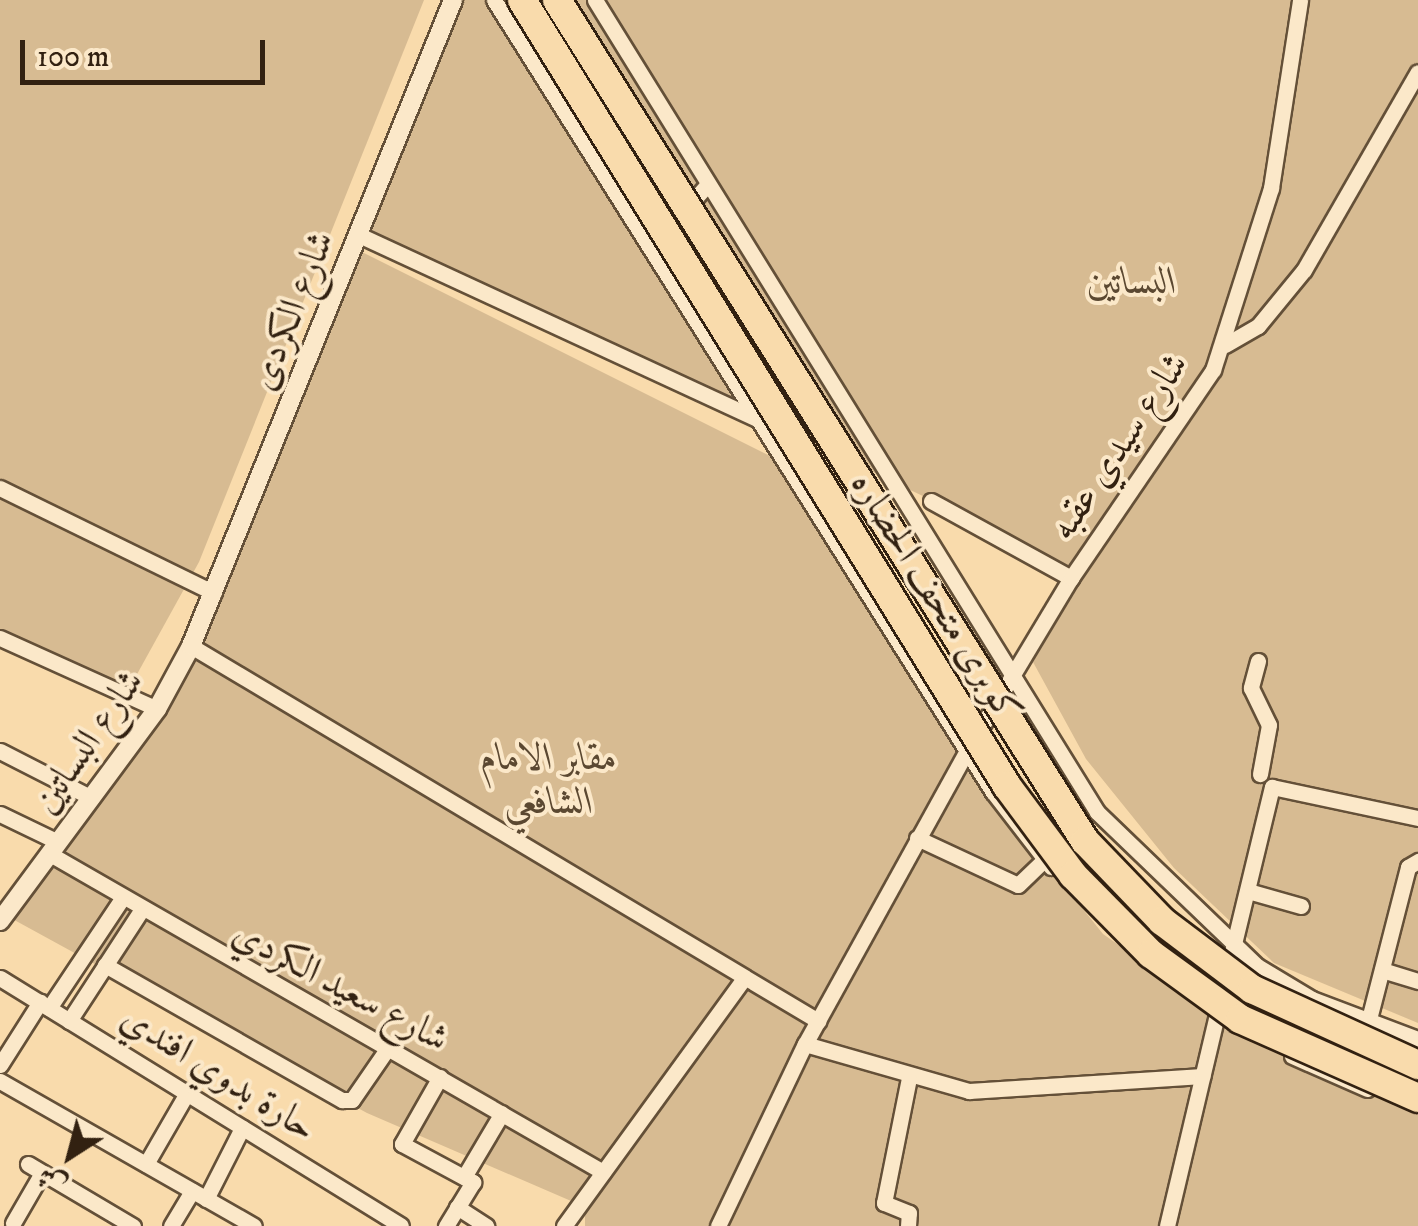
<!DOCTYPE html>
<html>
<head>
<meta charset="utf-8">
<style>
  body { margin:0 }
  #map { position:relative; width:1418px; height:1226px; overflow:hidden; background:#f9dbac; font-family:"IM FELL DW Pica",Amiri,serif }
  div>[style] { position:absolute }
  .green>* { inset:0; background:#d7bb92 }
  .roads { filter:drop-shadow(2px 0 #645038) drop-shadow(-2px 0 #645038) drop-shadow(0 2px #645038) drop-shadow(0 -2px #645038) }
  .minor>* { height:15px; margin:-7.5px; padding:0 7.5px; transform-origin:7.5px; border-radius:7.5px; background:#fbe8c9 }
  .tertiary>* { height:18px; margin:-9px; padding:0 9px; transform-origin:9px; border-radius:9px; background:#fbe8c9 }
  .bridges { filter:drop-shadow(2px 0 #322111) drop-shadow(-2px 0 #322111) drop-shadow(0 2px #322111) drop-shadow(0 -2px #322111) }
  .motorway-bridge>* { height:28px; margin:-14px; padding:0 14px; transform-origin:14px; border-radius:14px; background:#f9dbac }
  span { translate:-50% -50%; white-space:nowrap; text-align:center; line-height:1.15; -webkit-text-stroke:8px #fbe8c9; paint-order:stroke }
  .park-label { font-size:38px; color:#5b4831; font-style:italic }
  .street-label { font-size:38px; color:#322111 }
  .north { position:absolute; left:20px; top:1106px; width:100px; height:100px; -webkit-text-stroke:8px #fbe8c9; paint-order:stroke; rotate:216deg; font-size:28px; font-weight:700; line-height:40px; text-align:center; color:#322111 }
  .north::after { content:''; display:block; margin:auto; width:35px; height:45px; background:#322111; clip-path:polygon(50% 0,100% 100%,50% 72%,0 100%) }
  .scale { position:absolute; left:20px; top:40px; width:245px; height:45px; box-sizing:border-box; border:5px solid #322111; border-top:0; padding-left:12px; font-size:30px; line-height:35px; white-space:nowrap; color:#322111; -webkit-text-stroke:8px #fbe8c9; paint-order:stroke }
</style>
</head>
<body>
<div id="map">
  <div class="green">
    <i style="clip-path:polygon(0 0,424px 0,199px 562px,120px 705px,0 632px)"></i>
    <i style="clip-path:polygon(461px 0,1418px 0,1418px 1023px,1274px 963px,1174px 868px,1086px 759px,1033px 662px,1081px 572px,365px 228px)"></i>
    <i style="clip-path:polygon(358px 250px,800px 471px,938px 691px,953px 747px,1103px 934px,1198px 1001px,1418px 1107px,1418px 1226px,585px 1226px,585px 1207px,367px 1113px,7px 916px,164px 703px)"></i>
  </div>
  <div class="roads">
    <div class="minor">
      <i style="left:494px;top:0;width:936px;rotate:57.79deg"></i>
      <i style="left:993px;top:792px;width:95px;rotate:52.3deg"></i>
      <i style="left:595px;top:0;width:955px;rotate:58.27deg"></i>
      <i style="left:1097px;top:812px;width:222px;rotate:43.9deg"></i>
      <i style="left:1257px;top:966px;width:64px;rotate:31deg"></i>
      <i style="left:1312px;top:999px;width:113px;rotate:20.7deg"></i>
      <i style="left:663px;top:234px;width:67px;rotate:-48deg"></i>
      <i style="left:359px;top:235px;width:438px;rotate:24.8deg"></i>
      <i style="left:1225px;top:345px;width:38px;rotate:-30deg"></i>
      <i style="left:1258px;top:326px;width:72px;rotate:-50.6deg"></i>
      <i style="left:1304px;top:270px;width:228px;rotate:-60.1deg"></i>
      <i style="left:0;top:488px;width:238px;rotate:26.1deg"></i>
      <i style="left:931px;top:501px;width:160px;rotate:28.8deg"></i>
      <i style="left:0;top:638px;width:172px;rotate:24.3deg"></i>
      <i style="left:191px;top:646px;width:731px;rotate:30.88deg"></i>
      <i style="left:1258px;top:661px;width:28px;rotate:105deg"></i>
      <i style="left:1251px;top:688px;width:41px;rotate:64.1deg"></i>
      <i style="left:1269px;top:725px;width:50px;rotate:100.4deg"></i>
      <i style="left:0;top:751px;width:103px;rotate:27.1deg"></i>
      <i style="left:0;top:814px;width:64px;rotate:25.8deg"></i>
      <i style="left:917px;top:838px;width:111px;rotate:25deg"></i>
      <i style="left:1018px;top:885px;width:37px;rotate:-44deg"></i>
      <i style="left:50px;top:854px;width:638px;rotate:29.9deg"></i>
      <i style="left:1248px;top:891px;width:55px;rotate:15.8deg"></i>
      <i style="left:1232px;top:952px;width:170px;rotate:-76.4deg"></i>
      <i style="left:1272px;top:787px;width:149px;rotate:12deg"></i>
      <i style="left:105px;top:965px;width:273px;rotate:29.7deg"></i>
      <i style="left:342px;top:1100px;width:10px"></i>
      <i style="left:352px;top:1100px;width:62px;rotate:-55.5deg"></i>
      <i style="left:1382px;top:970px;width:38px;rotate:17deg"></i>
      <i style="left:0;top:978px;width:471px;rotate:31.7deg"></i>
      <i style="left:49px;top:1008px;width:130px;rotate:-56.3deg"></i>
      <i style="left:69px;top:1021px;width:130px;rotate:-56.9deg"></i>
      <i style="left:1368px;top:1023px;width:161px;rotate:-75.6deg"></i>
      <i style="left:1408px;top:867px;width:12px;rotate:-31deg"></i>
      <i style="left:805px;top:1044px;width:171px;rotate:16deg"></i>
      <i style="left:969px;top:1091px;width:234px;rotate:-3.7deg"></i>
      <i style="left:1292px;top:1056px;width:82px;rotate:23.7deg"></i>
      <i style="left:0;top:1065px;width:75px;rotate:-57.6deg"></i>
      <i style="left:440px;top:1077px;width:77px;rotate:119.6deg"></i>
      <i style="left:402px;top:1144px;width:81px;rotate:28.2deg"></i>
      <i style="left:473px;top:1182px;width:52px;rotate:121.5deg"></i>
      <i style="left:0;top:1081px;width:292px;rotate:29.7deg"></i>
      <i style="left:28px;top:1164px;width:122px;rotate:30.6deg"></i>
      <i style="left:146px;top:1164px;width:82px;rotate:-60deg"></i>
      <i style="left:464px;top:1177px;width:74px;rotate:-59.3deg"></i>
      <i style="left:206px;top:1199px;width:80px;rotate:-63.1deg"></i>
      <i style="left:457px;top:1207px;width:35px;rotate:33deg"></i>
      <i style="left:13px;top:1223px;width:58px;rotate:-59.9deg"></i>
      <i style="left:171px;top:1226px;width:41px;rotate:-59deg"></i>
      <i style="left:564px;top:1226px;width:304px;rotate:-54deg"></i>
      <i style="left:718px;top:1226px;width:202px;rotate:-64.5deg"></i>
      <i style="left:805px;top:1044px;width:335px;rotate:-61.1deg"></i>
      <i style="left:967px;top:751px;width:202px;rotate:-59deg"></i>
      <i style="left:1071px;top:578px;width:252px;rotate:-55.7deg"></i>
      <i style="left:1213px;top:370px;width:191px;rotate:-72.3deg"></i>
      <i style="left:1271px;top:188px;width:190px;rotate:-81.2deg"></i>
      <i style="left:908px;top:1226px;width:13px;rotate:-86deg"></i>
      <i style="left:909px;top:1213px;width:27px;rotate:-158deg"></i>
      <i style="left:884px;top:1203px;width:127px;rotate:-78.7deg"></i>
      <i style="left:1167px;top:1226px;width:234px;rotate:-76.7deg"></i>
    </div>
    <div class="tertiary">
      <i style="left:0;top:921px;width:264px;rotate:-53.5deg"></i>
      <i style="left:157px;top:709px;width:72px;rotate:-61.6deg"></i>
      <i style="left:191px;top:646px;width:697px;rotate:-67.92deg"></i>
    </div>
  </div>
  <div class="bridges">
    <div class="motorway-bridge">
      <i style="left:522px;top:0;width:924px;rotate:58.32deg"></i>
      <i style="left:1007px;top:786px;width:111px;rotate:53.4deg"></i>
      <i style="left:1073px;top:875px;width:111px;rotate:45.4deg"></i>
      <i style="left:1151px;top:954px;width:110px;rotate:36.1deg"></i>
      <i style="left:1240px;top:1019px;width:195px;rotate:23.9deg"></i>
      <i style="left:557px;top:0;width:993px;rotate:57.88deg"></i>
      <i style="left:1085px;top:841px;width:111px;rotate:46.1deg"></i>
      <i style="left:1162px;top:921px;width:113px;rotate:37.1deg"></i>
      <i style="left:1252px;top:989px;width:183px;rotate:24.6deg"></i>
    </div>
  </div>
  <div class="park-label">
    <span style="left:1132px;top:283px">البساتين</span>
    <span style="left:549px;top:781px">مقابر الامام<br>الشافعي</span>
  </div>
  <div class="street-label">
    <span style="left:293px;top:311px;rotate:-68deg">شارع الكردى</span>
    <span style="left:1120px;top:447px;rotate:-56deg">شارع سيدي عقبه</span>
    <span style="left:935px;top:598px;rotate:58deg">كوبرى متحف الحضاره</span>
    <span style="left:89px;top:742px;rotate:-55deg">شارع البساتين</span>
    <span style="left:340px;top:987px;rotate:28deg">شارع سعيد الكردي</span>
    <span style="left:218px;top:1074px;rotate:32deg">حارة بدوي افندي</span>
  </div>
  <div class="north">ش</div>
  <div class="scale">100 m</div>
</div>
</body>
</html>
